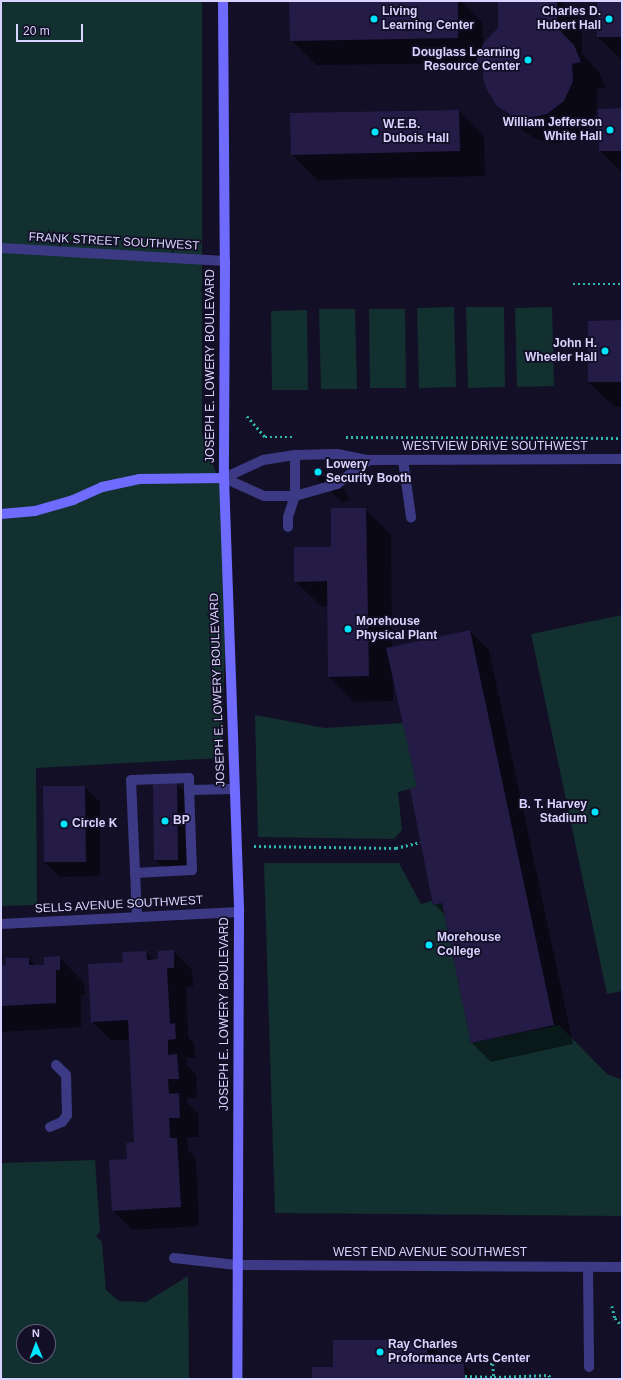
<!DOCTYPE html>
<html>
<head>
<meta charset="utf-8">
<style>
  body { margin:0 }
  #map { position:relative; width:623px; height:1380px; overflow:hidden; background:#130f26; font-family:Arial,sans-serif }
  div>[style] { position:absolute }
  .green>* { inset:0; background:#12302f }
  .shadow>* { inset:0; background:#0007 }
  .building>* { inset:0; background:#241b47 }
  .path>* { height:2.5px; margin-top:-1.25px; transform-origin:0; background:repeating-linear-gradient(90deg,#2fb8b0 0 2px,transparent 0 5px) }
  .lane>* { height:10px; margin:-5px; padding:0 5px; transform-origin:5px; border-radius:5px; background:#3d3a85 }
  .street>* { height:10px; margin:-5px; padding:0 5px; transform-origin:5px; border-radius:5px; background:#3d3a85 }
  .secondary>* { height:10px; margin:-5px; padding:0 5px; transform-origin:5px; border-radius:5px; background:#6f6bff }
  .dots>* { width:11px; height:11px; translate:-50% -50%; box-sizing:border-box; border:2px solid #130f26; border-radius:50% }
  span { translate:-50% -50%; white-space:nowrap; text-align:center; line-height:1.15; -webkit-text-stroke:3.5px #130f26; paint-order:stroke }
  .poi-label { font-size:12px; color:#d9d4ff; font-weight:700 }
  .left { translate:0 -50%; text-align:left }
  .right { translate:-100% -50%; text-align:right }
  .street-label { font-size:12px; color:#d9d4ff }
  .frame { position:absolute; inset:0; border:2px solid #d9d4ff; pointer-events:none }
  .north { position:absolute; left:16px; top:1324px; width:40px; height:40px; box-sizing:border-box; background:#130f26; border:1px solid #625e7d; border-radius:50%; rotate:359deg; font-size:11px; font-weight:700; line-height:16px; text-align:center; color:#d9d4ff }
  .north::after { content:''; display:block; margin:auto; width:14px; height:18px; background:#00e5ff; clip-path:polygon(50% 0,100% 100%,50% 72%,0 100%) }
  .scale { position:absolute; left:16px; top:24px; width:67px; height:18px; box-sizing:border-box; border:2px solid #d9d4ff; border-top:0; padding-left:5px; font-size:12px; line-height:14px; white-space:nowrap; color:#d9d4ff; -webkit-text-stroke:3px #130f26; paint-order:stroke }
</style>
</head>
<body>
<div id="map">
  <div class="green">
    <i style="clip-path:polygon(1px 1px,202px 1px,202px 434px,230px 512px,221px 758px,36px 768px,37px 905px,1px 906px)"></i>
    <i style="clip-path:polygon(454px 307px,456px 387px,419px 388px,417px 308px)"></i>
    <i style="clip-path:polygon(466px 307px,504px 307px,505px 387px,468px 388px)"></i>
    <i style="clip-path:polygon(552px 307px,554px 386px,517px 387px,515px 308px)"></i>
    <i style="clip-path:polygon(319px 309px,355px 309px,357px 389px,321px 389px)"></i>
    <i style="clip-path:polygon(369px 309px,405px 309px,406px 388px,370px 388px)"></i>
    <i style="clip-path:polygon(307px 310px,308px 390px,272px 390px,271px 311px)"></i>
    <i style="clip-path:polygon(622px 615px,622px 991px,607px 994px,531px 634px)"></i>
    <i style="clip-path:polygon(255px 715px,325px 728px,403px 723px,417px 787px,398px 792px,402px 830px,394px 839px,258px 837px)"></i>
    <i style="clip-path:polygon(264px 863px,399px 863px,421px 904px,432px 901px,433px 905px,442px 903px,471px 1043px,559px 1025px,607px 1074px,622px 1080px,622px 1216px,275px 1213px)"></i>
    <i style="clip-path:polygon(evenodd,95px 1160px,100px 1231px,96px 1236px,102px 1242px,106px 1290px,119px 1301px,146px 1302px,188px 1276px,189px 1379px,1px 1379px,1px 1163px,95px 1160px,24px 1332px,48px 1332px,48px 1356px,24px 1356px,24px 1332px)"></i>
  </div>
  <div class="shadow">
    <i style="clip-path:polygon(290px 1px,461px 1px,482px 22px,483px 47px,499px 29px,499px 1px,560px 1px,582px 22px,582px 54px,599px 72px,605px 87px,597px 89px,597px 107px,595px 115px,589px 126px,580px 135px,561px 143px,552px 143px,536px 139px,522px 130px,491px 98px,485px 82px,485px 71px,477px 63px,316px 65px,291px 40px)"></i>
    <i style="clip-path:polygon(598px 1px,622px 1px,622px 61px,598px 37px)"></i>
    <i style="clip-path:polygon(622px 109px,622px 173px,600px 151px)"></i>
    <i style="clip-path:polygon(459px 111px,484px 136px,485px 176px,317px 180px,292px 154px)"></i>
    <i style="clip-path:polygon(622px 321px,622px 407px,614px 407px,589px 382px)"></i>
    <i style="clip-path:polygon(321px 467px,346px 492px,349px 500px,342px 502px,316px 477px)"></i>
    <i style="clip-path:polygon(365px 509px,391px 534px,392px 647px,470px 631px,489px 650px,573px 1044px,491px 1062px,472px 1043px,446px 916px,434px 904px,418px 787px,393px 679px,393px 701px,354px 702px,329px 677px,328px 606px,321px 606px,295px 581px,332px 548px)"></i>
    <i style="clip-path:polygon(176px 784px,187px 794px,188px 870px,166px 870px,155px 860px)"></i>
    <i style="clip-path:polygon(85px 787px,100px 802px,100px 876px,60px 877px,45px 862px)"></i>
    <i style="clip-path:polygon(173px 951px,192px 970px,193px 987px,186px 987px,188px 1037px,194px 1043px,195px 1058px,186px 1058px,187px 1065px,196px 1075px,197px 1098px,187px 1098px,187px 1103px,198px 1113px,199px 1137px,187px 1137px,188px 1150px,196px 1158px,199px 1226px,132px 1230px,113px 1210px,128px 1159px,135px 1143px,130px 1040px,111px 1040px,92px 1021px,124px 963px,146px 952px,154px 960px,159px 960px)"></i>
    <i style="clip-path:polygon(59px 957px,84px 983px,85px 995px,81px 995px,81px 1027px,1px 1032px,1px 967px,29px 959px,36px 966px,45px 966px)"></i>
    <i style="clip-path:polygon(426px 1340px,451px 1365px,463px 1365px,477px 1379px,313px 1379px,334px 1368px)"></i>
  </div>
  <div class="building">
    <i style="clip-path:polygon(289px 1px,458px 1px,458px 38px,290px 41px)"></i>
    <i style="clip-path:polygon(498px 1px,557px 1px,557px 28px,574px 45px,581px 62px,572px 64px,573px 81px,564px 101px,547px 114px,527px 118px,510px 115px,496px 105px,487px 90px,483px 78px,484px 64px,475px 63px,484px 42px,498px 28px)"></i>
    <i style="clip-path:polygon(597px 1px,622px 1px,622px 37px,597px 37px)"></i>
    <i style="clip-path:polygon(622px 108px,622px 151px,599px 151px,598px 109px)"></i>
    <i style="clip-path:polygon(459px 110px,460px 151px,291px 155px,290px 113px)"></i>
    <i style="clip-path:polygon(622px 320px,622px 382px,588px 382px,588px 321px)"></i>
    <i style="clip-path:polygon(321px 466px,325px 475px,316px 478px,312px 469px)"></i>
    <i style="clip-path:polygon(331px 508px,366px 508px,369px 676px,328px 677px,327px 581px,294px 582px,294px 547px,331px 547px)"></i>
    <i style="clip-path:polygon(470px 630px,554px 1025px,471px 1043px,442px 903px,433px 905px,410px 789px,417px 787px,386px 648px)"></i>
    <i style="clip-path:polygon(153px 783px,177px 783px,178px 860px,154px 860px)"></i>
    <i style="clip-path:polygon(43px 786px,85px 786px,86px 862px,44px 862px)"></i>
    <i style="clip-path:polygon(174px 950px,174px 968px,167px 968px,170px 1024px,175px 1023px,176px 1039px,168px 1040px,168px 1055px,177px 1054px,179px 1079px,168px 1079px,169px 1094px,179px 1093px,180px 1118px,169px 1118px,170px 1138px,177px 1138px,181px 1207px,112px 1211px,109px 1160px,127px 1159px,126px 1143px,134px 1142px,128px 1020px,91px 1022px,88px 964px,123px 962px,122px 952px,146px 951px,147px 960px,158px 959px,158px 951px)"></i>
    <i style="clip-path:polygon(60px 956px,60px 970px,56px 970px,56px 1003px,1px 1006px,1px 966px,6px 965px,5px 958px,29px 958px,29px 965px,44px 965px,44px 957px)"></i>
    <i style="clip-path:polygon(333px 1340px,427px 1340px,427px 1364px,464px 1364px,465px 1379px,312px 1379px,312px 1367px,333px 1367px)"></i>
  </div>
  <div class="path">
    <i style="left:573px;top:284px;width:49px"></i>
    <i style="left:247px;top:416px;width:28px;rotate:49deg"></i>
    <i style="left:265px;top:437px;width:28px"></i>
    <i style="left:346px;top:437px;width:276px;rotate:0.2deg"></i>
    <i style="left:254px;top:846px;width:142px;rotate:0.8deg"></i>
    <i style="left:396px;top:848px;width:25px;rotate:-14deg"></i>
    <i style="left:612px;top:1306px;width:12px;rotate:76deg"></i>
    <i style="left:615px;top:1318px;width:11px;rotate:49deg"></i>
    <i style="left:490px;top:1364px;width:3px"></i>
    <i style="left:493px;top:1364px;width:13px;rotate:86deg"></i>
    <i style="left:494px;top:1377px;width:55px;rotate:-2.1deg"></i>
    <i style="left:549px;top:1375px;width:4px;rotate:63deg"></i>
    <i style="left:465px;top:1376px;width:29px;rotate:2deg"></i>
  </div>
  <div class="lane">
    <i style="left:403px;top:460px;width:58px;rotate:82deg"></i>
    <i style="left:288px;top:527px;width:10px;rotate:-90deg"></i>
    <i style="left:288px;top:517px;width:22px;rotate:-72deg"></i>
    <i style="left:295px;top:496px;width:41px;rotate:-90deg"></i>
    <i style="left:135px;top:873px;width:57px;rotate:-3deg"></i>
    <i style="left:192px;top:870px;width:80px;rotate:-92.1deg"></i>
    <i style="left:137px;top:917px;width:137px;rotate:-92.5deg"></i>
    <i style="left:131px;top:780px;width:58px;rotate:-2deg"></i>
    <i style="left:189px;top:778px;width:12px;rotate:90deg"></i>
    <i style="left:189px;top:790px;width:46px;rotate:-1.2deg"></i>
    <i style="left:50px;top:1127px;width:13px;rotate:-23deg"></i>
    <i style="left:62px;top:1122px;width:9px;rotate:-54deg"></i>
    <i style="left:67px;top:1115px;width:40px;rotate:-91.4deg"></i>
    <i style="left:66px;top:1075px;width:14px;rotate:-135deg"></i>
    <i style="left:174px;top:1258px;width:63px;rotate:6.3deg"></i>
    <i style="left:588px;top:1267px;width:100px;rotate:89.4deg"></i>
  </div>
  <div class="street">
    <i style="left:1px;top:248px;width:224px;rotate:3.3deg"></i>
    <i style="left:224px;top:478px;width:43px;rotate:-24.8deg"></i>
    <i style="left:263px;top:460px;width:32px;rotate:-9deg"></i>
    <i style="left:295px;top:455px;width:42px;rotate:-1.4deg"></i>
    <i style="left:337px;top:454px;width:33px;rotate:11deg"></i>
    <i style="left:369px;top:460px;width:253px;rotate:-0.2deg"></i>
    <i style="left:224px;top:478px;width:44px;rotate:24.2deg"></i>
    <i style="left:264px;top:496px;width:31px"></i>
    <i style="left:295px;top:496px;width:44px;rotate:-15.9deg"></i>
    <i style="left:337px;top:484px;width:40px;rotate:-37deg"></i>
    <i style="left:1px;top:924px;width:238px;rotate:-2.9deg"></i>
    <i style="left:237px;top:1265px;width:385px;rotate:0.3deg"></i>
  </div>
  <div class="secondary">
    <i style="left:223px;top:1px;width:260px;rotate:89.6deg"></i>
    <i style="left:225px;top:261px;width:217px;rotate:90.3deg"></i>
    <i style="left:224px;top:478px;width:434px;rotate:88deg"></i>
    <i style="left:239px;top:912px;width:467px;rotate:90.2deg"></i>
    <i style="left:1px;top:514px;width:34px;rotate:-5deg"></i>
    <i style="left:35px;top:511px;width:40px;rotate:-16deg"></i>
    <i style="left:73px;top:500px;width:32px;rotate:-24deg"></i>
    <i style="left:102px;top:487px;width:38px;rotate:-12deg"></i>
    <i style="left:139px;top:479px;width:85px;rotate:-0.7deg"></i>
  </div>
  <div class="dots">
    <i style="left:374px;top:19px;background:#00e5ff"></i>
    <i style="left:609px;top:19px;background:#00e5ff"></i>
    <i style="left:528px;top:60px;background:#00e5ff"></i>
    <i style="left:610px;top:130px;background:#00e5ff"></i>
    <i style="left:375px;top:132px;background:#00e5ff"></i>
    <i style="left:605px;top:351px;background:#00e5ff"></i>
    <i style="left:318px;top:472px;background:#00e5ff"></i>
    <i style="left:348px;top:629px;background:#00e5ff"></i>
    <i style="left:595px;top:812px;background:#00e5ff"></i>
    <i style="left:165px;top:821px;background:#00e5ff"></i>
    <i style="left:64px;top:824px;background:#00e5ff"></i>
    <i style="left:429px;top:945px;background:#00e5ff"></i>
    <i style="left:380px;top:1352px;background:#00e5ff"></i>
  </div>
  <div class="poi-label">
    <span class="left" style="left:382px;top:19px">Living<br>Learning Center</span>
    <span class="right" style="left:601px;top:19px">Charles D.<br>Hubert Hall</span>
    <span class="right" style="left:520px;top:60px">Douglass Learning<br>Resource Center</span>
    <span class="right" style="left:602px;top:130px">William Jefferson<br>White Hall</span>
    <span class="left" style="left:383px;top:132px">W.E.B.<br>Dubois Hall</span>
    <span class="right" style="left:597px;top:351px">John H.<br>Wheeler Hall</span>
    <span class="left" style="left:326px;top:472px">Lowery<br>Security Booth</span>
    <span class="left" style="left:356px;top:629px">Morehouse<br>Physical Plant</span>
    <span class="right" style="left:587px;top:812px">B. T. Harvey<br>Stadium</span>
    <span class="left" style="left:173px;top:821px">BP</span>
    <span class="left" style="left:72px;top:824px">Circle K</span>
    <span class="left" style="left:437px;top:945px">Morehouse<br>College</span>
    <span class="left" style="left:388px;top:1352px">Ray Charles<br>Proformance Arts Center</span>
  </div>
  <div class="street-label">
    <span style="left:114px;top:242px;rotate:3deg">FRANK STREET SOUTHWEST</span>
    <span style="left:211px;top:366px;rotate:-90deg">JOSEPH E. LOWERY BOULEVARD</span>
    <span style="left:495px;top:447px">WESTVIEW DRIVE SOUTHWEST</span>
    <span style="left:218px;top:690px;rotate:-92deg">JOSEPH E. LOWERY BOULEVARD</span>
    <span style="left:119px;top:905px;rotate:-3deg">SELLS AVENUE SOUTHWEST</span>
    <span style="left:225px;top:1014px;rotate:-90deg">JOSEPH E. LOWERY BOULEVARD</span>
    <span style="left:430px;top:1253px">WEST END AVENUE SOUTHWEST</span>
  </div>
  <div class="frame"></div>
  <div class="north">N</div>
  <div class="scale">20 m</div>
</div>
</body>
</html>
